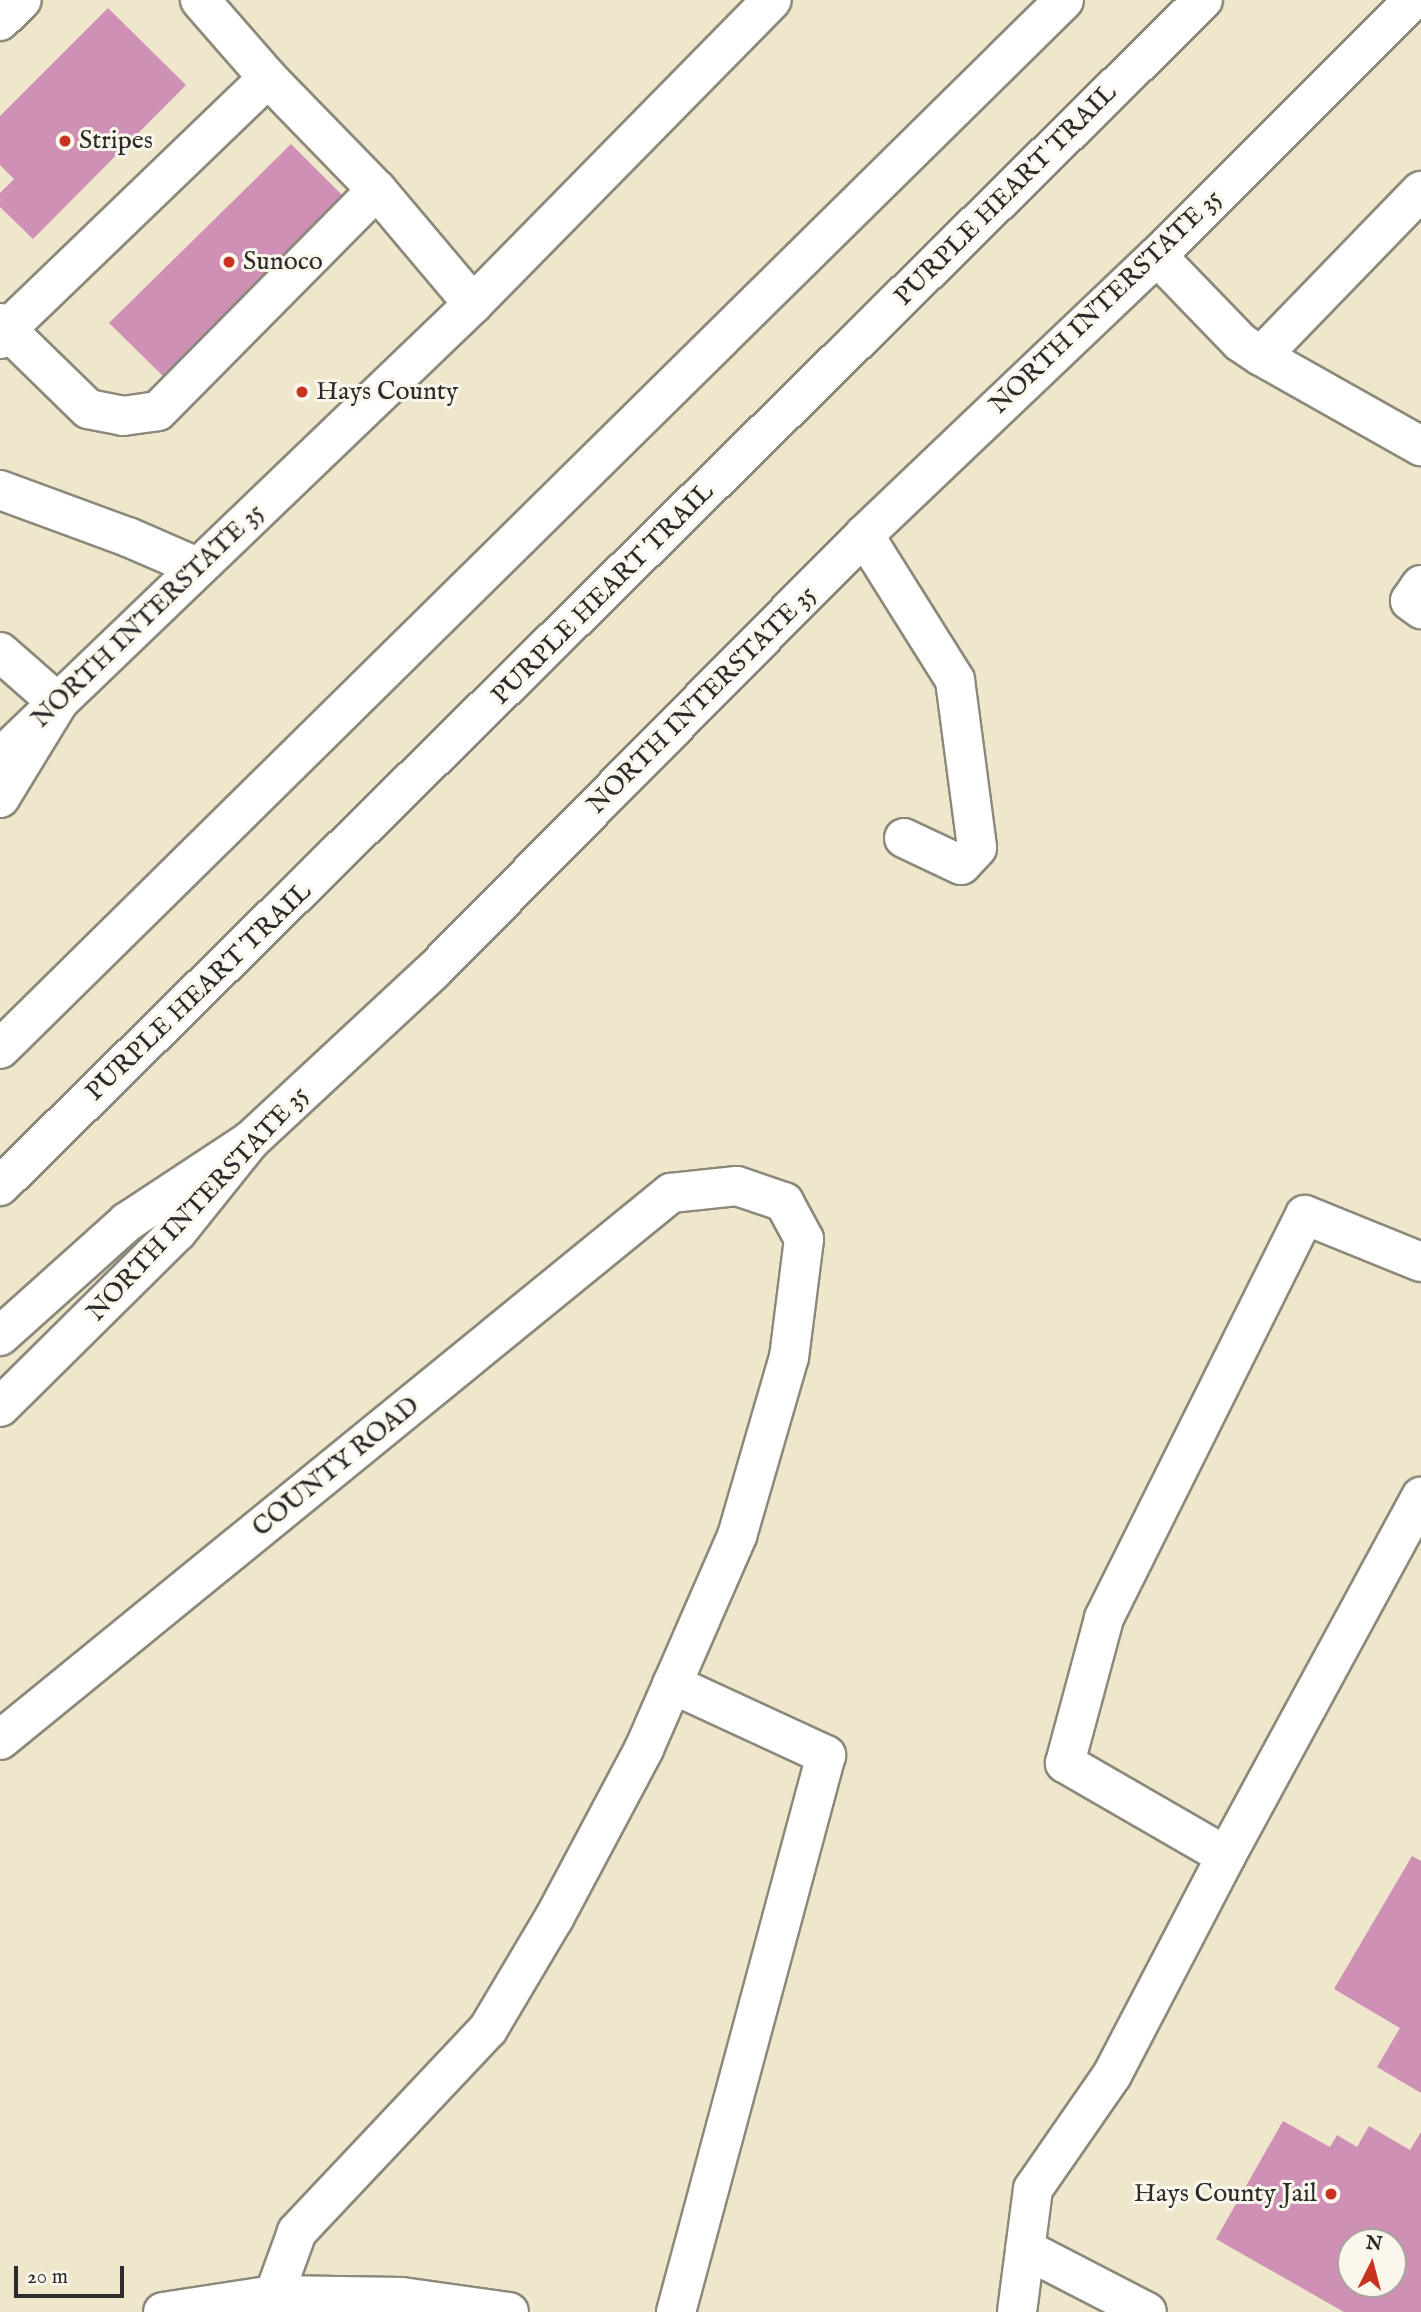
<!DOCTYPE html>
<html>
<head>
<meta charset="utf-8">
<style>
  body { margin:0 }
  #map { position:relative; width:1421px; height:2312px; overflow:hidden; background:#eee7cb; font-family:"IM FELL English",serif }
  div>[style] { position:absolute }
  .building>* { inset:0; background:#cf90b6 }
  .roads { filter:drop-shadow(2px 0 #8c897b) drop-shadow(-2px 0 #8c897b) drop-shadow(0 2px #8c897b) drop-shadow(0 -2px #8c897b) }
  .minor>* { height:38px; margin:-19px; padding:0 19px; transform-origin:19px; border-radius:19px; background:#fff }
  .major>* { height:38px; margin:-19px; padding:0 19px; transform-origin:19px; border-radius:19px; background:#fff }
  .highway>* { height:38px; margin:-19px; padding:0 19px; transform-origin:19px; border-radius:19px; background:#fff }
  .dots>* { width:19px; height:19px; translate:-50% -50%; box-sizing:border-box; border:4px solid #fbf7ec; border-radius:50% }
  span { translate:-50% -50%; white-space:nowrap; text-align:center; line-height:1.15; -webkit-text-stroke:6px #fbf7ec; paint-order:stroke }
  .poi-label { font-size:26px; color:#2b2b2b }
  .left { translate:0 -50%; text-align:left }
  .right { translate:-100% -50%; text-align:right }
  .street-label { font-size:26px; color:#2b2b2b }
  .north { position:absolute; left:1337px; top:2228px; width:70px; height:70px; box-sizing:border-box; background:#fbf7ec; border:2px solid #a8a59f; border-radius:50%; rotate:6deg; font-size:19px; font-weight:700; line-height:28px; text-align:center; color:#2b2b2b }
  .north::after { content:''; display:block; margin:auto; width:24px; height:32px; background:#c8321e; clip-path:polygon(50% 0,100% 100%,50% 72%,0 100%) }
  .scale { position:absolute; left:14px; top:2266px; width:110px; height:32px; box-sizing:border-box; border:4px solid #2b2b2b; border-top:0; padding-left:9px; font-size:21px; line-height:24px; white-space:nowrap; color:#2b2b2b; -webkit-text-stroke:5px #fbf7ec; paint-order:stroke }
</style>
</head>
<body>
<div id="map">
  <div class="building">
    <i style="clip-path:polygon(108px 8px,186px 85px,33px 239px,0 207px,0 193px,14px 179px,0 165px,0 116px)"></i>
    <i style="clip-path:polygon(291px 144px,349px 202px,168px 381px,109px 323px)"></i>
    <i style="clip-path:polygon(1412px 1856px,1421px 1861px,1421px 2093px,1377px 2067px,1400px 2028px,1334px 1989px)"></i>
    <i style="clip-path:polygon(evenodd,1283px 2121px,1330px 2147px,1337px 2135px,1357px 2147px,1369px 2126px,1410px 2150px,1421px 2132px,1421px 2312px,1344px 2312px,1216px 2239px,1283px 2121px,1351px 2242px,1393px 2242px,1393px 2284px,1351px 2284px,1351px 2242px)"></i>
  </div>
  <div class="roads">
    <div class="minor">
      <i style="left:200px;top:0;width:103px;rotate:48.9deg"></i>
      <i style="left:268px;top:78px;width:156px;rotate:45.8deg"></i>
      <i style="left:377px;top:190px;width:149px;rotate:49.9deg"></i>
      <i style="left:0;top:21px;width:30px;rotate:-44deg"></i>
      <i style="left:1157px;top:256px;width:120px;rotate:46deg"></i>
      <i style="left:1240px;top:342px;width:25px;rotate:34deg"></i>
      <i style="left:1261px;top:356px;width:230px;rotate:-45.9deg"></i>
      <i style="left:0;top:323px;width:123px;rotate:44.3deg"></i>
      <i style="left:88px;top:409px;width:36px;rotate:11deg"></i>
      <i style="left:123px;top:416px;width:35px;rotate:-8deg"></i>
      <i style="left:158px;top:411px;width:311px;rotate:-45.3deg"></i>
      <i style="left:0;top:339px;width:12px;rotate:-55deg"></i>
      <i style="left:7px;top:329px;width:362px;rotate:-43.9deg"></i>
      <i style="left:1261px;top:356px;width:184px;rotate:29.4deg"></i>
      <i style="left:0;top:490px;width:136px;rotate:20.2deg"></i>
      <i style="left:128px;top:537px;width:75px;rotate:23.5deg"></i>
      <i style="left:864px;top:535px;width:171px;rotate:57.9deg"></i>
      <i style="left:955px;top:680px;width:169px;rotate:82.5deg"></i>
      <i style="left:977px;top:848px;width:23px;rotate:133deg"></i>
      <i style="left:961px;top:865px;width:63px;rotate:-154.7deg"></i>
      <i style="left:1421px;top:585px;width:19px;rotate:125deg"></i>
      <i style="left:1410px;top:601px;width:14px;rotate:36deg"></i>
      <i style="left:0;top:652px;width:77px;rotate:41.3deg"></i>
      <i style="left:672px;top:1684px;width:170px;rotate:24.8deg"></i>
      <i style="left:826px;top:1755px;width:577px;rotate:105.07deg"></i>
      <i style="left:0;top:1740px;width:866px;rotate:-39.19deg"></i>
      <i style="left:671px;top:1193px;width:66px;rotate:-6.1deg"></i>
      <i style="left:737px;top:1186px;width:50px;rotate:18.8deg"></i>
      <i style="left:784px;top:1202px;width:42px;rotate:61.6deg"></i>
      <i style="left:804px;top:1239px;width:119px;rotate:97.2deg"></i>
      <i style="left:789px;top:1357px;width:186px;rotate:106.2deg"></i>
      <i style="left:737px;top:1536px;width:232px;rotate:113.6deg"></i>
      <i style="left:644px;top:1749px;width:191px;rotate:118deg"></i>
      <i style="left:554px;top:1918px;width:129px;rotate:120.7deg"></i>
      <i style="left:488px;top:2029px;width:279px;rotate:133.3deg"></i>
      <i style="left:297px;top:2232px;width:67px;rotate:110.1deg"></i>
      <i style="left:1226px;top:1856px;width:409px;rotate:-61.5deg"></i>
      <i style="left:1025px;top:2249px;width:137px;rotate:27.3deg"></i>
      <i style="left:163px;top:2312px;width:112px;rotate:-8.7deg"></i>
      <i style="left:274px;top:2295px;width:128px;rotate:0.9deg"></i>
      <i style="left:402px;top:2297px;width:108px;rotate:8deg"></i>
      <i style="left:1017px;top:2312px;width:124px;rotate:-82.6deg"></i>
      <i style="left:1033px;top:2189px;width:139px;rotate:-55.3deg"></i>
      <i style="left:1112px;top:2075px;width:247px;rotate:-62.5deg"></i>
      <i style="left:1226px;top:1856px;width:186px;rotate:-150deg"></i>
      <i style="left:1065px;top:1763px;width:150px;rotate:-74.9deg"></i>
      <i style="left:1104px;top:1618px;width:450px;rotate:-63.5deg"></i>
      <i style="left:1305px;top:1215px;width:125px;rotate:22.1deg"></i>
    </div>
    <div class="major">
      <i style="left:0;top:758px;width:656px;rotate:-43.83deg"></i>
      <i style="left:473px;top:304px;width:426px;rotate:-45.5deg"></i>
      <i style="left:0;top:1407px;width:249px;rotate:-44.7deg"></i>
      <i style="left:177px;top:1232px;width:117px;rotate:-51.3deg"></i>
      <i style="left:250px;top:1141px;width:250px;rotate:-42.9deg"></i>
      <i style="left:433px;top:971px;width:613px;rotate:-45.33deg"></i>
      <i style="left:864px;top:535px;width:405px;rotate:-43.6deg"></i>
      <i style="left:1157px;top:256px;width:362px;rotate:-45deg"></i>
    </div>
    <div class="highway">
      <i style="left:0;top:798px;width:111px;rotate:-58.6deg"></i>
      <i style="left:0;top:1049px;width:1494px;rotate:-44.59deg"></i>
      <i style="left:0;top:1186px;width:1689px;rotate:-44.59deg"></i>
      <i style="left:0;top:1336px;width:171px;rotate:-41.9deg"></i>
      <i style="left:127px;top:1222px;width:147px;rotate:-33.4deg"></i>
    </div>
  </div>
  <div class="dots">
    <i style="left:65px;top:141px;background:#c8321e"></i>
    <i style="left:229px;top:262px;background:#c8321e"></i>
    <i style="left:302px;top:392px;background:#c8321e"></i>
    <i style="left:1331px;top:2194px;background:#c8321e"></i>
  </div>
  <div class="poi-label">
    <span class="left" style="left:79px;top:141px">Stripes</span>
    <span class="left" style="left:243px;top:262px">Sunoco</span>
    <span class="left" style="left:316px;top:392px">Hays County</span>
    <span class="right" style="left:1317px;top:2194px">Hays County Jail</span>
  </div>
  <div class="street-label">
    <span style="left:1006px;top:195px;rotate:-45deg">PURPLE HEART TRAIL</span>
    <span style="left:1106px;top:302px;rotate:-44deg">NORTH INTERSTATE 35</span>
    <span style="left:603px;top:594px;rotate:-45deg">PURPLE HEART TRAIL</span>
    <span style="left:148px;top:616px;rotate:-44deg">NORTH INTERSTATE 35</span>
    <span style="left:702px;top:700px;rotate:-45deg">NORTH INTERSTATE 35</span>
    <span style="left:199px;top:992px;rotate:-44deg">PURPLE HEART TRAIL</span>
    <span style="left:198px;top:1204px;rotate:-47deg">NORTH INTERSTATE 35</span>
    <span style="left:336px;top:1467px;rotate:-39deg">COUNTY ROAD</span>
  </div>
  <div class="north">N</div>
  <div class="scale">20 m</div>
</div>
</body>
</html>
